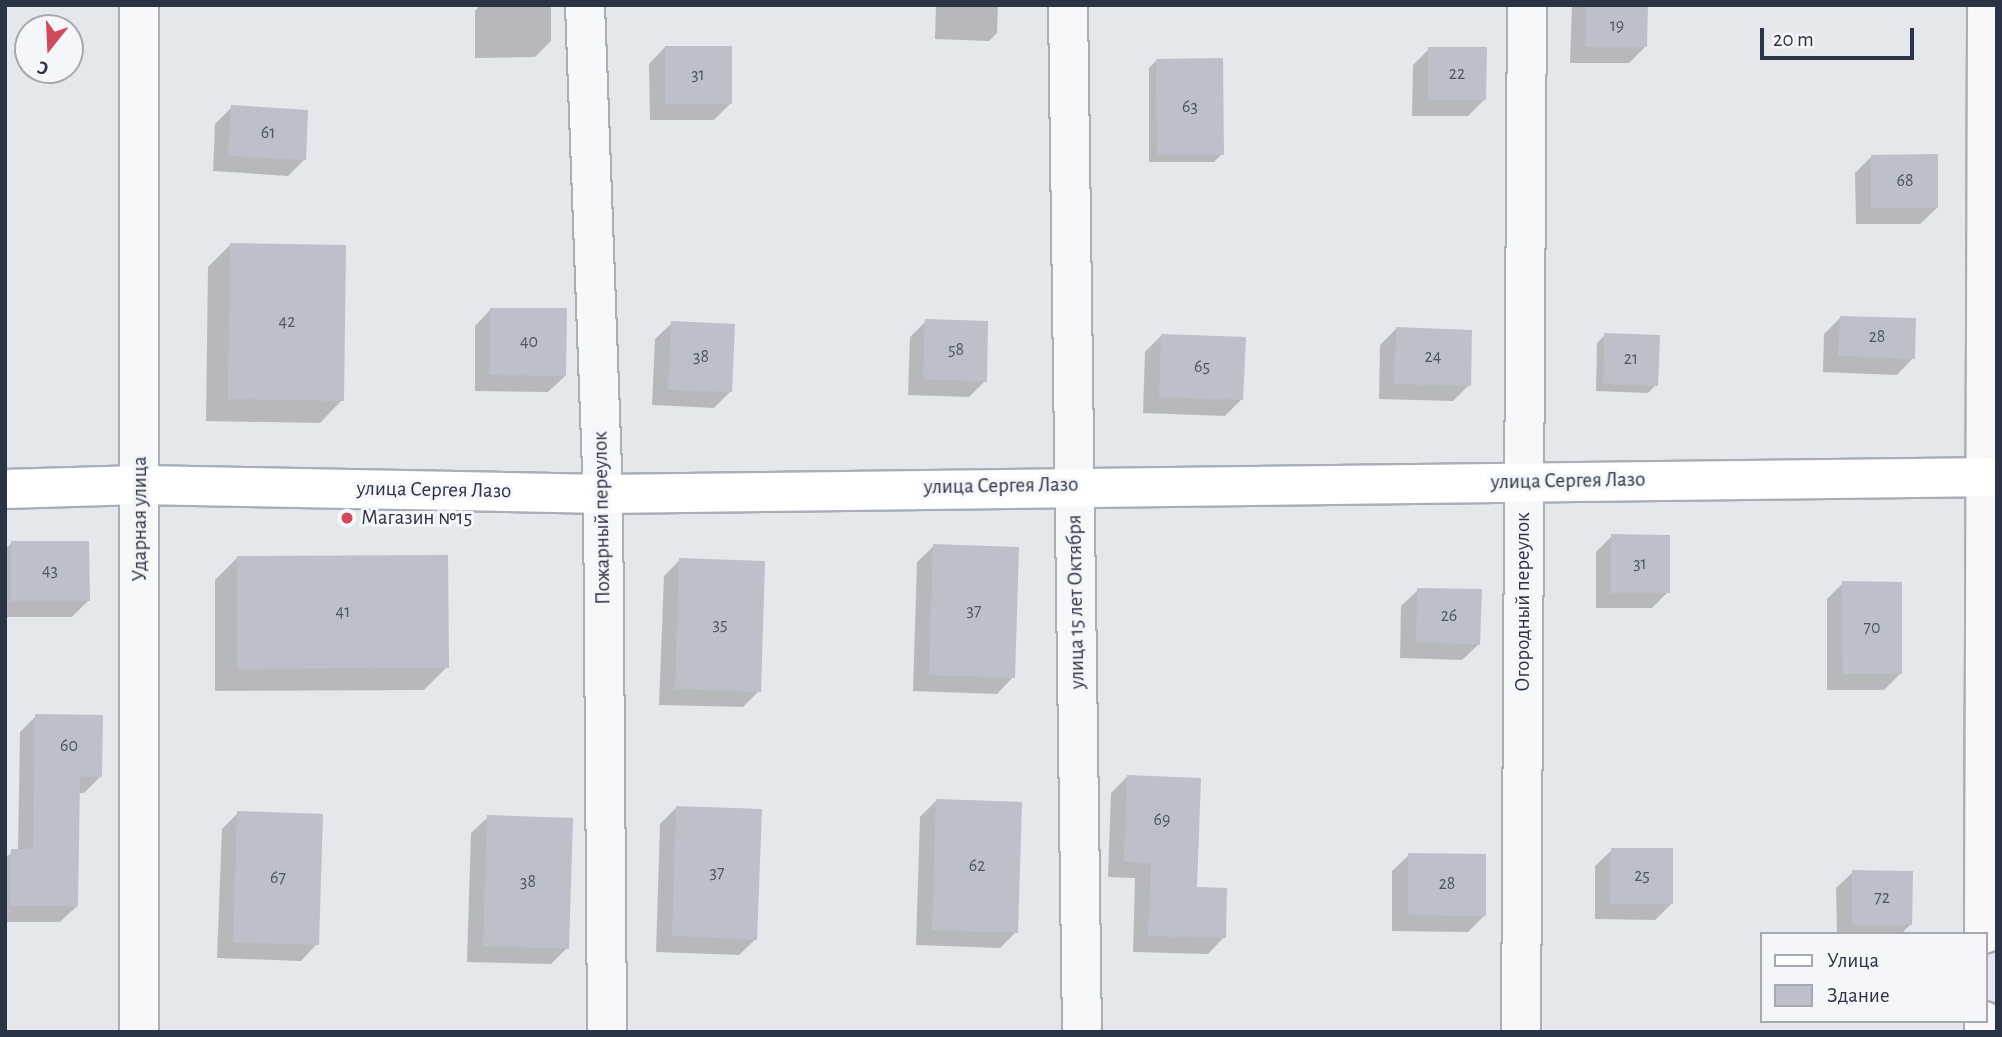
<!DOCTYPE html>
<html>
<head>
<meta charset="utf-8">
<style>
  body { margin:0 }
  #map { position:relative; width:2002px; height:1037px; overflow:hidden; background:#e4e7ec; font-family:"Alegreya Sans",sans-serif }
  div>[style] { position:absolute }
  .shadow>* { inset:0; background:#0003 }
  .building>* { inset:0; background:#bbc0ca }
  .roads { filter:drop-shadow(2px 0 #a9aeb7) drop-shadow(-2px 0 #a9aeb7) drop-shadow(0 2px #a9aeb7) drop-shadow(0 -2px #a9aeb7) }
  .street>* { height:38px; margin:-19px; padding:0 19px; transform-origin:19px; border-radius:19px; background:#f7f8fa }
  .secondary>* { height:38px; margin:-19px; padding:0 19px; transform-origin:19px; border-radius:19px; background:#fff }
  .dots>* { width:19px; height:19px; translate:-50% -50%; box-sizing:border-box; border:4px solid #f4f6f9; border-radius:50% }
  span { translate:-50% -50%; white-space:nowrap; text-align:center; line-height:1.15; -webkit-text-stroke:6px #f4f6f9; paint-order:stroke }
  .number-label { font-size:18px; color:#4f5766 }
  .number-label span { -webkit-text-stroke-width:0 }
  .street-label { font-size:21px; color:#2b3445 }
  .poi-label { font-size:21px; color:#2b3445 }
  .left { translate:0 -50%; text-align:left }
  .frame { position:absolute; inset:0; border:7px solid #2b3445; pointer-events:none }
  .legend { position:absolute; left:1760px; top:932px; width:228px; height:91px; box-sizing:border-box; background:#f4f6f9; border:2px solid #a4a8b1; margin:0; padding:9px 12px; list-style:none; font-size:21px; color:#2b3445 }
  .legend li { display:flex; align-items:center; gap:14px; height:35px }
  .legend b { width:35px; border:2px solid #a4a8b1 }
  .north { position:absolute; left:14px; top:14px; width:70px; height:70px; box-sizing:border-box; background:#f4f6f9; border:2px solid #a4a8b1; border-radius:50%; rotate:198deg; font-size:19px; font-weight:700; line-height:28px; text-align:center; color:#2b3445 }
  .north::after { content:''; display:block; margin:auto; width:24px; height:32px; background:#d1495b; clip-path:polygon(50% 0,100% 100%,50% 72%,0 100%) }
  .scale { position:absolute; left:1760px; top:28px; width:154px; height:32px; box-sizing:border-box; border:4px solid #2b3445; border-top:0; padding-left:9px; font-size:21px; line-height:24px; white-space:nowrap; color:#2b3445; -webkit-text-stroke:5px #f4f6f9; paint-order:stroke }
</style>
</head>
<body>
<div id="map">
  <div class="shadow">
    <i style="clip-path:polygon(480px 5px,551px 5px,551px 41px,535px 57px,475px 58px,475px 11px)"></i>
    <i style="clip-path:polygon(936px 5px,998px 5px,997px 33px,989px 41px,935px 39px)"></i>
    <i style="clip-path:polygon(1646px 5px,1646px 46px,1629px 63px,1570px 63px,1572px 5px)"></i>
    <i style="clip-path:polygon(665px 47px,730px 104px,714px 120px,650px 120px,649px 64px)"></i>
    <i style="clip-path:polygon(1429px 49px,1485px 99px,1468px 116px,1412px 116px,1413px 65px)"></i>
    <i style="clip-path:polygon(1157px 60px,1222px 154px,1214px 162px,1149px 162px,1149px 68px)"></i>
    <i style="clip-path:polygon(232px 107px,304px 160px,288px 176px,213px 171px,215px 124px)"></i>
    <i style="clip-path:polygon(1871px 157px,1937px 208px,1920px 224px,1856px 224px,1855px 173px)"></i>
    <i style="clip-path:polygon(230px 245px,342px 400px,320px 423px,206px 421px,208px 267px)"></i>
    <i style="clip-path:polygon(491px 309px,565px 376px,548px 392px,475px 391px,475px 326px)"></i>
    <i style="clip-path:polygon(1840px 318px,1913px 358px,1897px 375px,1823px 372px,1824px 334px)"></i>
    <i style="clip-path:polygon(926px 321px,985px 381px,969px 397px,908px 395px,910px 337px)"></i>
    <i style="clip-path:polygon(672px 323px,730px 392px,714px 408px,652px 405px,655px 339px)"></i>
    <i style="clip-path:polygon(1396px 329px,1469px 385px,1453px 401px,1379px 399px,1380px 345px)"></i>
    <i style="clip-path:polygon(1605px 335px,1656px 385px,1648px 393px,1596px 391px,1597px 343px)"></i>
    <i style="clip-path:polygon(1161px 336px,1242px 399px,1225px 416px,1143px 413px,1145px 352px)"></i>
    <i style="clip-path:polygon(1612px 536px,1668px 592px,1652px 608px,1596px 608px,1596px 552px)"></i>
    <i style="clip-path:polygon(12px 543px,88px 601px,72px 617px,5px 617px,5px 549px)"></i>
    <i style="clip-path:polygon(934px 546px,1013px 677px,997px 694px,913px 691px,917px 562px)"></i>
    <i style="clip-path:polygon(238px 557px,447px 667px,424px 690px,215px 691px,215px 580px)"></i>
    <i style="clip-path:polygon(680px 560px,759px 691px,743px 707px,659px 705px,664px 576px)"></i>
    <i style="clip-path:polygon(1843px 583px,1900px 674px,1884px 690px,1827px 690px,1827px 599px)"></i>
    <i style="clip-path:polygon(1418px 590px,1479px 644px,1462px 660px,1400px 658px,1401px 606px)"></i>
    <i style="clip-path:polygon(36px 716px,100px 777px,84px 793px,78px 793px,77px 906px,60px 922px,5px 922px,5px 857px,18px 850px,20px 732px)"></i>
    <i style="clip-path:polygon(1127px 777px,1224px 937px,1208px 954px,1133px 952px,1135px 878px,1108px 877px,1111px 793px)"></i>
    <i style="clip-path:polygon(936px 801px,1016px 932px,1000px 948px,916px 945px,920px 817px)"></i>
    <i style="clip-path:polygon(676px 808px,756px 939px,739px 955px,656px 952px,660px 824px)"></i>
    <i style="clip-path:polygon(238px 813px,317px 944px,301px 961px,217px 958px,222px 829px)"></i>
    <i style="clip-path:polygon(488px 817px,567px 948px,551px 964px,467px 962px,471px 833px)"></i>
    <i style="clip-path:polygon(1612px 850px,1671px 904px,1655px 920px,1595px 919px,1595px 866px)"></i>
    <i style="clip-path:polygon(1409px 855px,1484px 916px,1468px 932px,1392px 931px,1392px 871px)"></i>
    <i style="clip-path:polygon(1853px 872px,1910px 925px,1901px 934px,1837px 934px,1836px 888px)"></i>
  </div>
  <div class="building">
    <i style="clip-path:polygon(1586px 5px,1648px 5px,1647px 47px,1586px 47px)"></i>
    <i style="clip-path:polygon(665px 46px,732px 46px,732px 104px,665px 104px)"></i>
    <i style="clip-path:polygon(1428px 47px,1487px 47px,1486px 100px,1428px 100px)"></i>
    <i style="clip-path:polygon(1223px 58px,1224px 155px,1157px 155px,1156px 59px)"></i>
    <i style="clip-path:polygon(231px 105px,308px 110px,306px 160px,228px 156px)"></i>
    <i style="clip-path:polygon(1938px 154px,1938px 208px,1871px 208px,1871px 155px)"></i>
    <i style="clip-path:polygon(230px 243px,346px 245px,344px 401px,228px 399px)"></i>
    <i style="clip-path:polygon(490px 308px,567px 308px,566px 376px,490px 375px)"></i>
    <i style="clip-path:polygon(1840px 316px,1916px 318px,1915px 359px,1838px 356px)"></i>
    <i style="clip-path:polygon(925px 319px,988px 321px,987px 382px,923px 379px)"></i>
    <i style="clip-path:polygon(671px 321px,735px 324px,732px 392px,668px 390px)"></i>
    <i style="clip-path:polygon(1396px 327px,1472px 330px,1471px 386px,1394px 384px)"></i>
    <i style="clip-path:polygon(1604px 333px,1660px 335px,1658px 386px,1603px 384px)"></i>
    <i style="clip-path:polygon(1161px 334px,1246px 337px,1243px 400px,1159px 397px)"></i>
    <i style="clip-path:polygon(1611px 534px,1670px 535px,1670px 593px,1611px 593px)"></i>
    <i style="clip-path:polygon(11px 541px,89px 541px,90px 601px,11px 601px)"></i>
    <i style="clip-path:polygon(933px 544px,1019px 547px,1015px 678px,929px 675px)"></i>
    <i style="clip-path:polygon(448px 555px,449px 668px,237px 669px,237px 556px)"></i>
    <i style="clip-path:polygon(679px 558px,765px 561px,761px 692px,675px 689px)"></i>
    <i style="clip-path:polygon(1842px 581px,1902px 582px,1902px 674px,1843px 674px)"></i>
    <i style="clip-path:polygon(1417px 588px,1482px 589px,1480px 645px,1416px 642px)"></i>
    <i style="clip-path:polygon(35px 714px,103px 715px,102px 777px,80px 777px,78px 906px,10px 906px,11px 849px,33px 849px)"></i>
    <i style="clip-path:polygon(1127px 775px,1201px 778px,1197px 887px,1227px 888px,1226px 938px,1148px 936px,1151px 863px,1124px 862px)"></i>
    <i style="clip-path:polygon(936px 799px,1022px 802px,1018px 933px,932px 930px)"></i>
    <i style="clip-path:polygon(676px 806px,762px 809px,757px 940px,672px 936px)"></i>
    <i style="clip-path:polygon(237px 811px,323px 814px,319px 945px,233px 942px)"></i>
    <i style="clip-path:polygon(487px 815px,573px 818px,569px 949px,483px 946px)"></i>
    <i style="clip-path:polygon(1611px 848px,1673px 848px,1673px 904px,1610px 904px)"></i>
    <i style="clip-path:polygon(1408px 853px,1486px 854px,1486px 916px,1408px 915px)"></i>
    <i style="clip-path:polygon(1852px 870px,1913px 871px,1912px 925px,1852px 925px)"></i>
  </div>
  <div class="roads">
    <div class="street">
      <i style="left:585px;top:5px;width:489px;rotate:87.9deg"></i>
      <i style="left:603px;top:494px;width:538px;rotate:89.57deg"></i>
      <i style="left:1068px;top:5px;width:1027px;rotate:89.22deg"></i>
      <i style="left:1984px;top:934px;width:929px;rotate:-89.81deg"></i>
      <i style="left:139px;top:1032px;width:1027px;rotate:-90deg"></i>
      <i style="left:1521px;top:1032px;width:1027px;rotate:-89.67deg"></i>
      <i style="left:1984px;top:1032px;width:11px;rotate:-90deg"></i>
    </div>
    <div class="secondary">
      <i style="left:5px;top:489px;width:135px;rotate:-1.7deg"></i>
      <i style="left:140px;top:485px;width:463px;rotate:1.1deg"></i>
      <i style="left:603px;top:494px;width:1394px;rotate:-0.7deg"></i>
    </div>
  </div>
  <div class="dots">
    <i style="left:347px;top:518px;background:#d1495b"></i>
  </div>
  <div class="number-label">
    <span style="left:1617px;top:26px">19</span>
    <span style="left:1457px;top:74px">22</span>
    <span style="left:698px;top:75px">31</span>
    <span style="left:1190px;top:107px">63</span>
    <span style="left:268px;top:133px">61</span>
    <span style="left:1905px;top:181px">68</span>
    <span style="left:287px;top:322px">42</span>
    <span style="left:1877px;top:337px">28</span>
    <span style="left:529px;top:342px">40</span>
    <span style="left:956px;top:350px">58</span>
    <span style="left:701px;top:357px">38</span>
    <span style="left:1433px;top:357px">24</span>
    <span style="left:1631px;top:359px">21</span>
    <span style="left:1202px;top:367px">65</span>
    <span style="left:1640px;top:564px">31</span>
    <span style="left:50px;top:571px">43</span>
    <span style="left:974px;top:611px">37</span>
    <span style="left:343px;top:612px">41</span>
    <span style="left:1449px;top:616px">26</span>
    <span style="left:720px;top:625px">35</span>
    <span style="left:1872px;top:628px">70</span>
    <span style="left:69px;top:746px">60</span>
    <span style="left:1162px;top:820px">69</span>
    <span style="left:977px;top:866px">62</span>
    <span style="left:717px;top:873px">37</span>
    <span style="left:1642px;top:876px">25</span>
    <span style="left:278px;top:878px">67</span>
    <span style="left:528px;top:882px">38</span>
    <span style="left:1447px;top:884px">28</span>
    <span style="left:1882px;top:898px">72</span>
  </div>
  <div class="street-label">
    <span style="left:1568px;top:481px;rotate:-1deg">улица Сергея Лазо</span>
    <span style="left:1001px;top:486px;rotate:-1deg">улица Сергея Лазо</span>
    <span style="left:434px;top:490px;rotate:1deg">улица Сергея Лазо</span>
    <span style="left:602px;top:518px;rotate:-91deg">Пожарный переулок</span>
    <span style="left:140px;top:519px;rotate:-90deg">Ударная улица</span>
    <span style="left:1076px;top:602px;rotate:-91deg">улица 15 лет Октября</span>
    <span style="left:1523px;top:602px;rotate:-90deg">Огородный переулок</span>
  </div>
  <div class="poi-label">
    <span class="left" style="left:361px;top:518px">Магазин №15</span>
  </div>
  <div class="frame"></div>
  <ul class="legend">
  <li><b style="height:9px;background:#fff"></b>Улица</li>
  <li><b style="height:19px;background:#bbc0ca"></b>Здание</li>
  </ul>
  <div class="north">С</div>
  <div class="scale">20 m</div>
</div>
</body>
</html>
